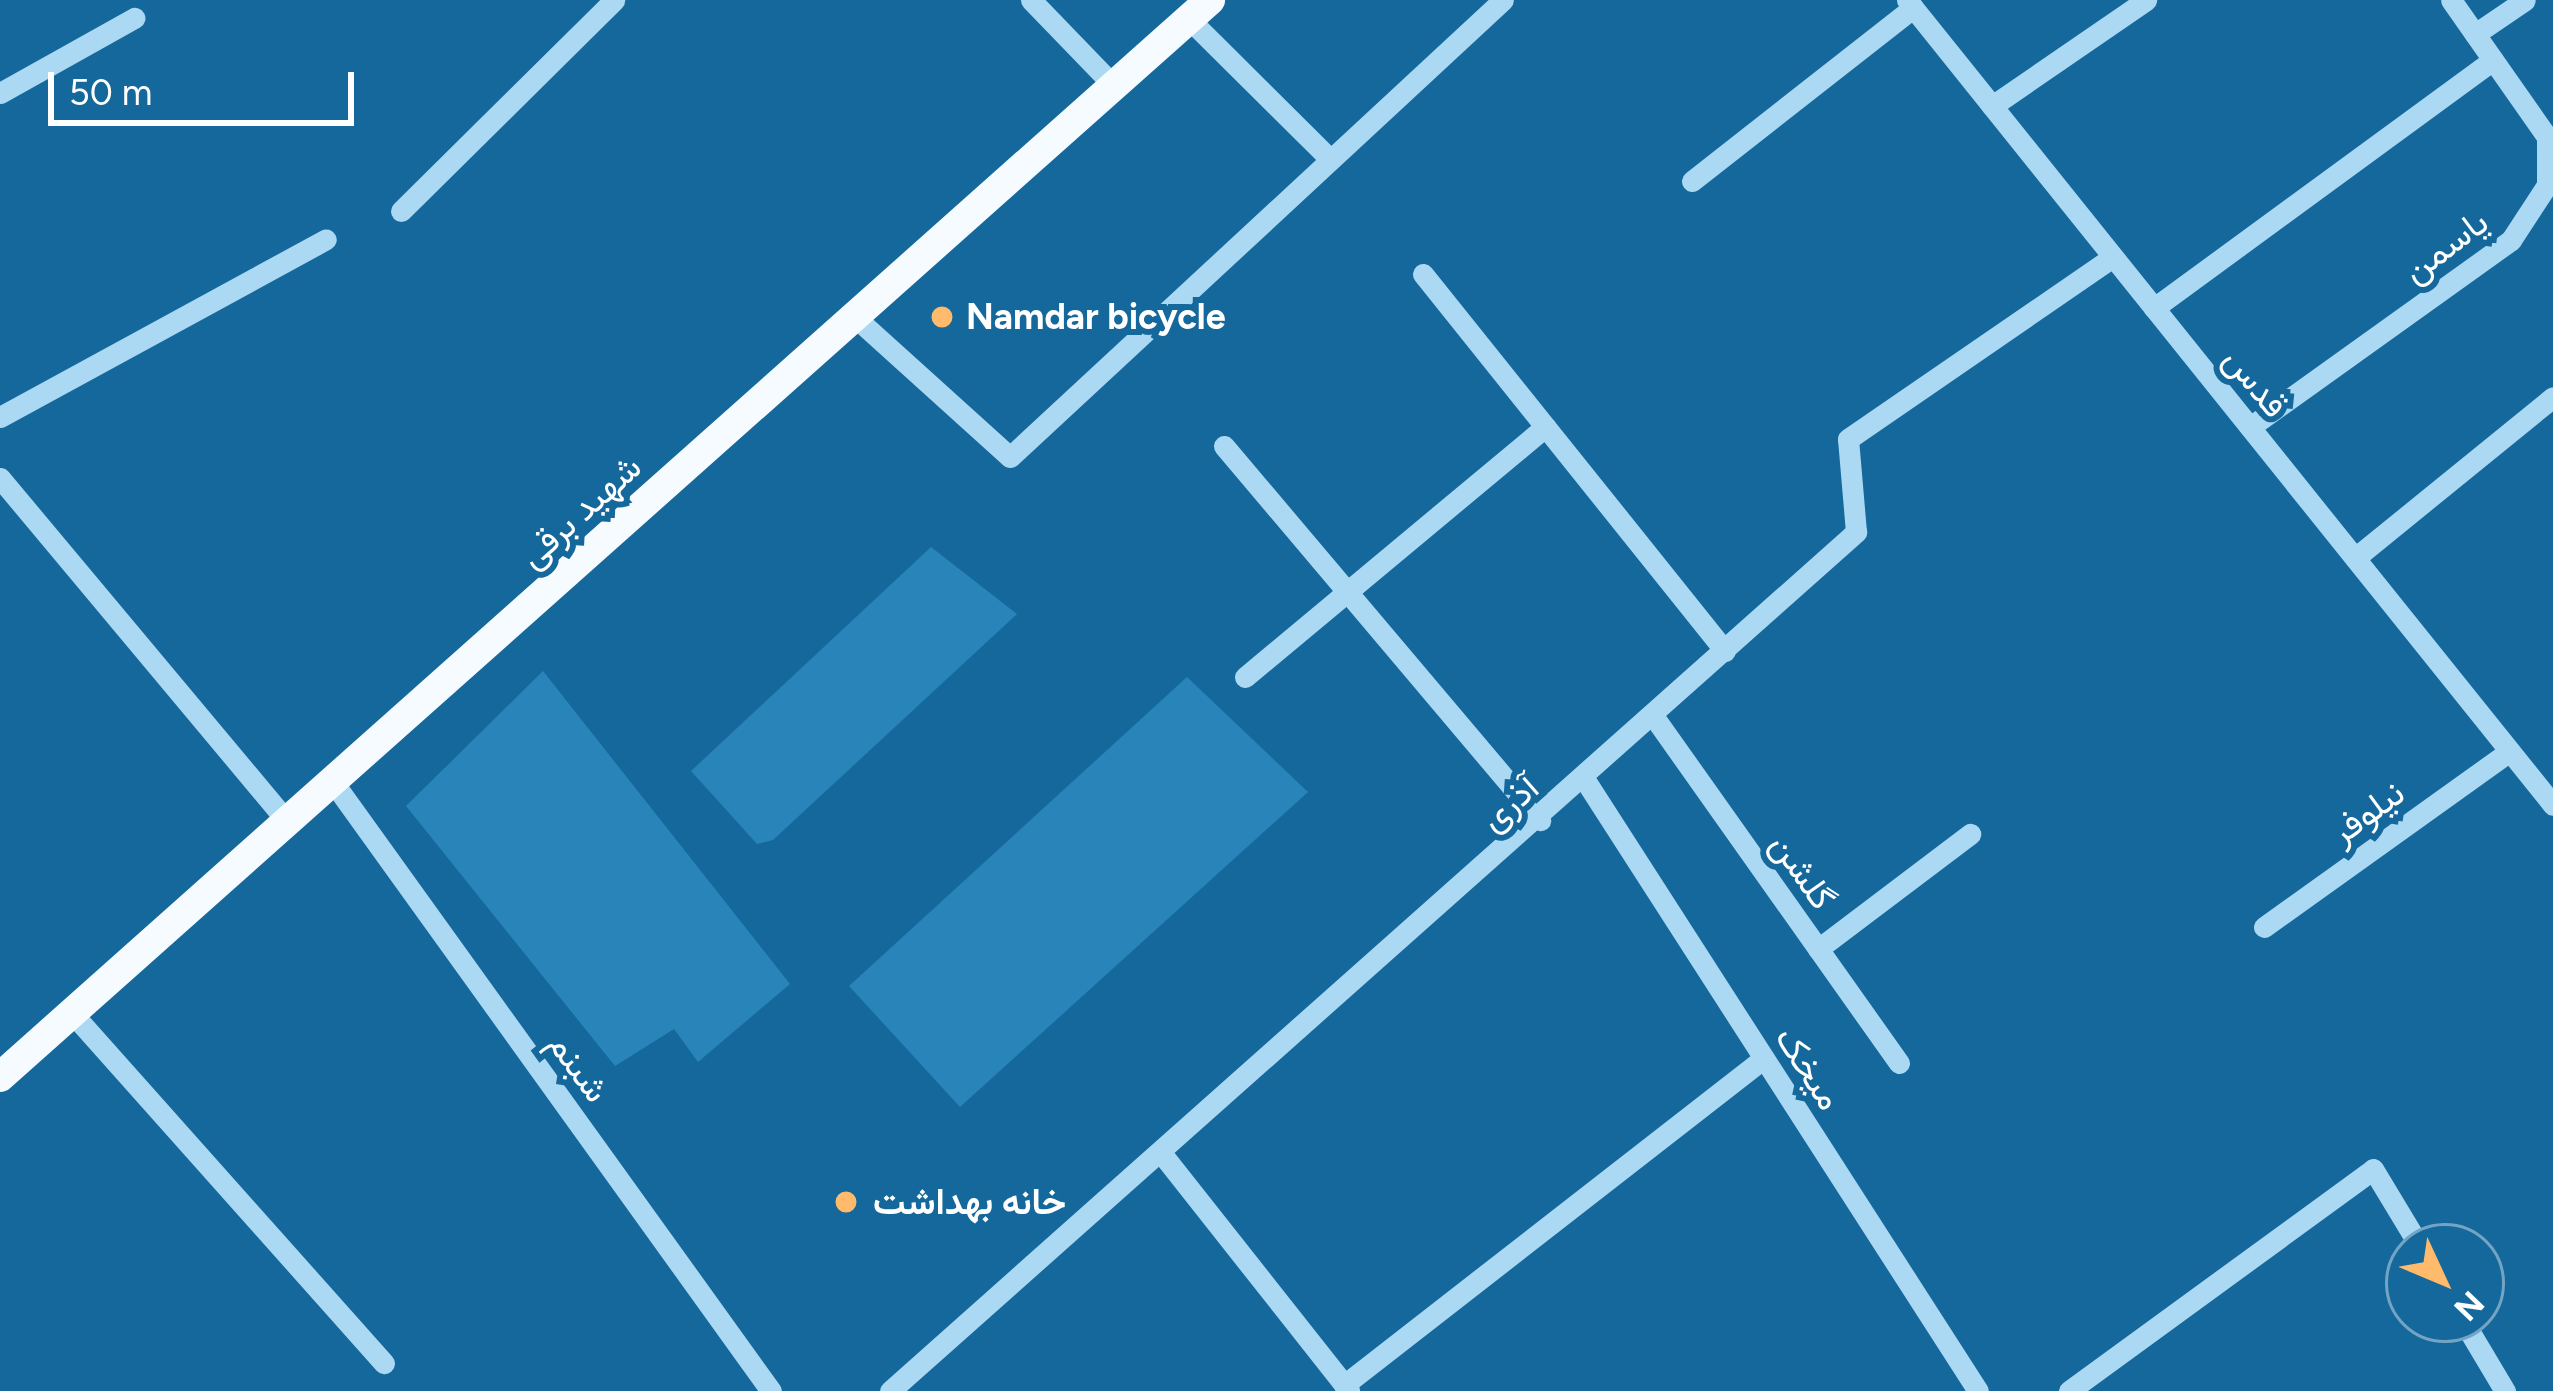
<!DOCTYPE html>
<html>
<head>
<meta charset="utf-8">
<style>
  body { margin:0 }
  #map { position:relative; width:2553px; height:1391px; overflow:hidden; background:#15689b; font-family:Figtree,Vazirmatn,sans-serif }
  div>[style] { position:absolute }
  .green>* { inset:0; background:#2884b9 }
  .minor>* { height:21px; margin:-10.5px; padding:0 10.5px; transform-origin:10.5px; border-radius:10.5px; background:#abd8f3 }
  .major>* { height:30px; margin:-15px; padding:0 15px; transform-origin:15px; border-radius:15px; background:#f6fbff }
  .dots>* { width:33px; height:33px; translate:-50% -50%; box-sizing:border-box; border:6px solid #15689b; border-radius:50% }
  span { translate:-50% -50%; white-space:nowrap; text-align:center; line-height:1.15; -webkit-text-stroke:12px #15689b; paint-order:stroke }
  .street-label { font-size:36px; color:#fff }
  .poi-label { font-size:36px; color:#fff; font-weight:700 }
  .left { translate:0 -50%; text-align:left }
  .north { position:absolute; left:2385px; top:1223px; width:120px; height:120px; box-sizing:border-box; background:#15689b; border:3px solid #73a4c3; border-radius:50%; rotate:134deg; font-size:33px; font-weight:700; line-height:48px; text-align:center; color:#fff }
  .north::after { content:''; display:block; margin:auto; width:42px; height:54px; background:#ffba6c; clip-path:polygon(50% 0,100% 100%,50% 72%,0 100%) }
  .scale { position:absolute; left:48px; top:72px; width:306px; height:54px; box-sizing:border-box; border:6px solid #fff; border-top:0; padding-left:15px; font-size:36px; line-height:42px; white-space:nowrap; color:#fff; -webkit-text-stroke:9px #15689b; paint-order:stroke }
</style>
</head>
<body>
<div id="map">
  <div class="green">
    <i style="clip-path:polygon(931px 547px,1017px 614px,773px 840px,757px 844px,691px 771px)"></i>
    <i style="clip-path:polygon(543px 671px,790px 984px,698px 1062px,674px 1029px,615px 1066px,406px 806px)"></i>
    <i style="clip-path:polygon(1187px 677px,1308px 792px,960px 1107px,849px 986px)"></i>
  </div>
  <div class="minor">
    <i style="left:1031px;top:0;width:120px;rotate:46deg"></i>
    <i style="left:1907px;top:0;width:1032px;rotate:51.25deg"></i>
    <i style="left:1189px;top:19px;width:196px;rotate:44.8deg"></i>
    <i style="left:2475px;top:34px;width:60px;rotate:-34.2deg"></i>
    <i style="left:0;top:93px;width:154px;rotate:-29.2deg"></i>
    <i style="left:1992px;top:106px;width:187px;rotate:-34.5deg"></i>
    <i style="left:1692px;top:181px;width:281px;rotate:-38.1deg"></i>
    <i style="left:401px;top:211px;width:300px;rotate:-44.7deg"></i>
    <i style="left:1423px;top:274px;width:483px;rotate:51.3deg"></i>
    <i style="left:2154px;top:308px;width:420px;rotate:-36.2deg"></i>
    <i style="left:856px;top:318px;width:207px;rotate:42.1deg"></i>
    <i style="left:1010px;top:457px;width:672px;rotate:-42.83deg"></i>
    <i style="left:0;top:417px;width:371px;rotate:-28.6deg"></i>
    <i style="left:2250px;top:427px;width:321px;rotate:-35.6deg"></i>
    <i style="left:2511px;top:240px;width:66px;rotate:-56.8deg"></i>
    <i style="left:2547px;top:185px;width:48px;rotate:-90deg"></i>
    <i style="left:2547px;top:137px;width:167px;rotate:-125deg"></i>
    <i style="left:1224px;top:446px;width:490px;rotate:49.8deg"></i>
    <i style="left:0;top:478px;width:449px;rotate:50.1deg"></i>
    <i style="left:2355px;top:558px;width:255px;rotate:-39.1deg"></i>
    <i style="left:1245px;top:677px;width:391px;rotate:-39.8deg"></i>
    <i style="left:1654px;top:717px;width:424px;rotate:54.7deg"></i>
    <i style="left:1585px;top:780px;width:726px;rotate:57.25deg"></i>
    <i style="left:333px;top:782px;width:750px;rotate:54.28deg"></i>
    <i style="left:2264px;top:927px;width:302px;rotate:-35.6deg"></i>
    <i style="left:1818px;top:949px;width:191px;rotate:-37.1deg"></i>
    <i style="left:72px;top:1013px;width:469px;rotate:48.3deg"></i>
    <i style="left:1162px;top:1154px;width:302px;rotate:51.7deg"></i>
    <i style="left:2462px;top:1319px;width:84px;rotate:59.2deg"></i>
    <i style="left:1344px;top:1385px;width:532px;rotate:-37.9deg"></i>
    <i style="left:890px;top:1391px;width:1293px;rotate:-41.64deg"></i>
    <i style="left:1856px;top:532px;width:93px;rotate:-94.9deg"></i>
    <i style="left:1848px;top:439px;width:321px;rotate:-34.5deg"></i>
    <i style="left:2069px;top:1391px;width:376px;rotate:-36.1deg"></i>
    <i style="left:2373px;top:1169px;width:91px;rotate:58.9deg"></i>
  </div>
  <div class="major">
    <i style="left:0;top:1077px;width:1620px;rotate:-41.67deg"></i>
  </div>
  <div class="dots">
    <i style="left:942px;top:317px;background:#ffba6c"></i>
    <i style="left:846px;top:1202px;background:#ffba6c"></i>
  </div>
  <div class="street-label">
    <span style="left:2445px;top:246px;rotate:-37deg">یاسمن</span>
    <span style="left:2256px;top:382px;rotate:51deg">قدس</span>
    <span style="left:580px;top:511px;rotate:-42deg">شهید برقی</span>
    <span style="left:1509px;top:803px;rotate:-41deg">آذری</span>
    <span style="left:2367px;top:812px;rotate:-36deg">نیلوفر</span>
    <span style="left:1803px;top:871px;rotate:55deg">گلشن</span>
    <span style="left:579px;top:1067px;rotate:54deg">شبنم</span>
    <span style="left:1809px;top:1068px;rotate:57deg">میخک</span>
  </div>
  <div class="poi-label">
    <span class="left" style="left:966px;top:317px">Namdar bicycle</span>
    <span class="left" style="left:873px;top:1202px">خانه بهداشت</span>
  </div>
  <div class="north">N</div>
  <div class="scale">50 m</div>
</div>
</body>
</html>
